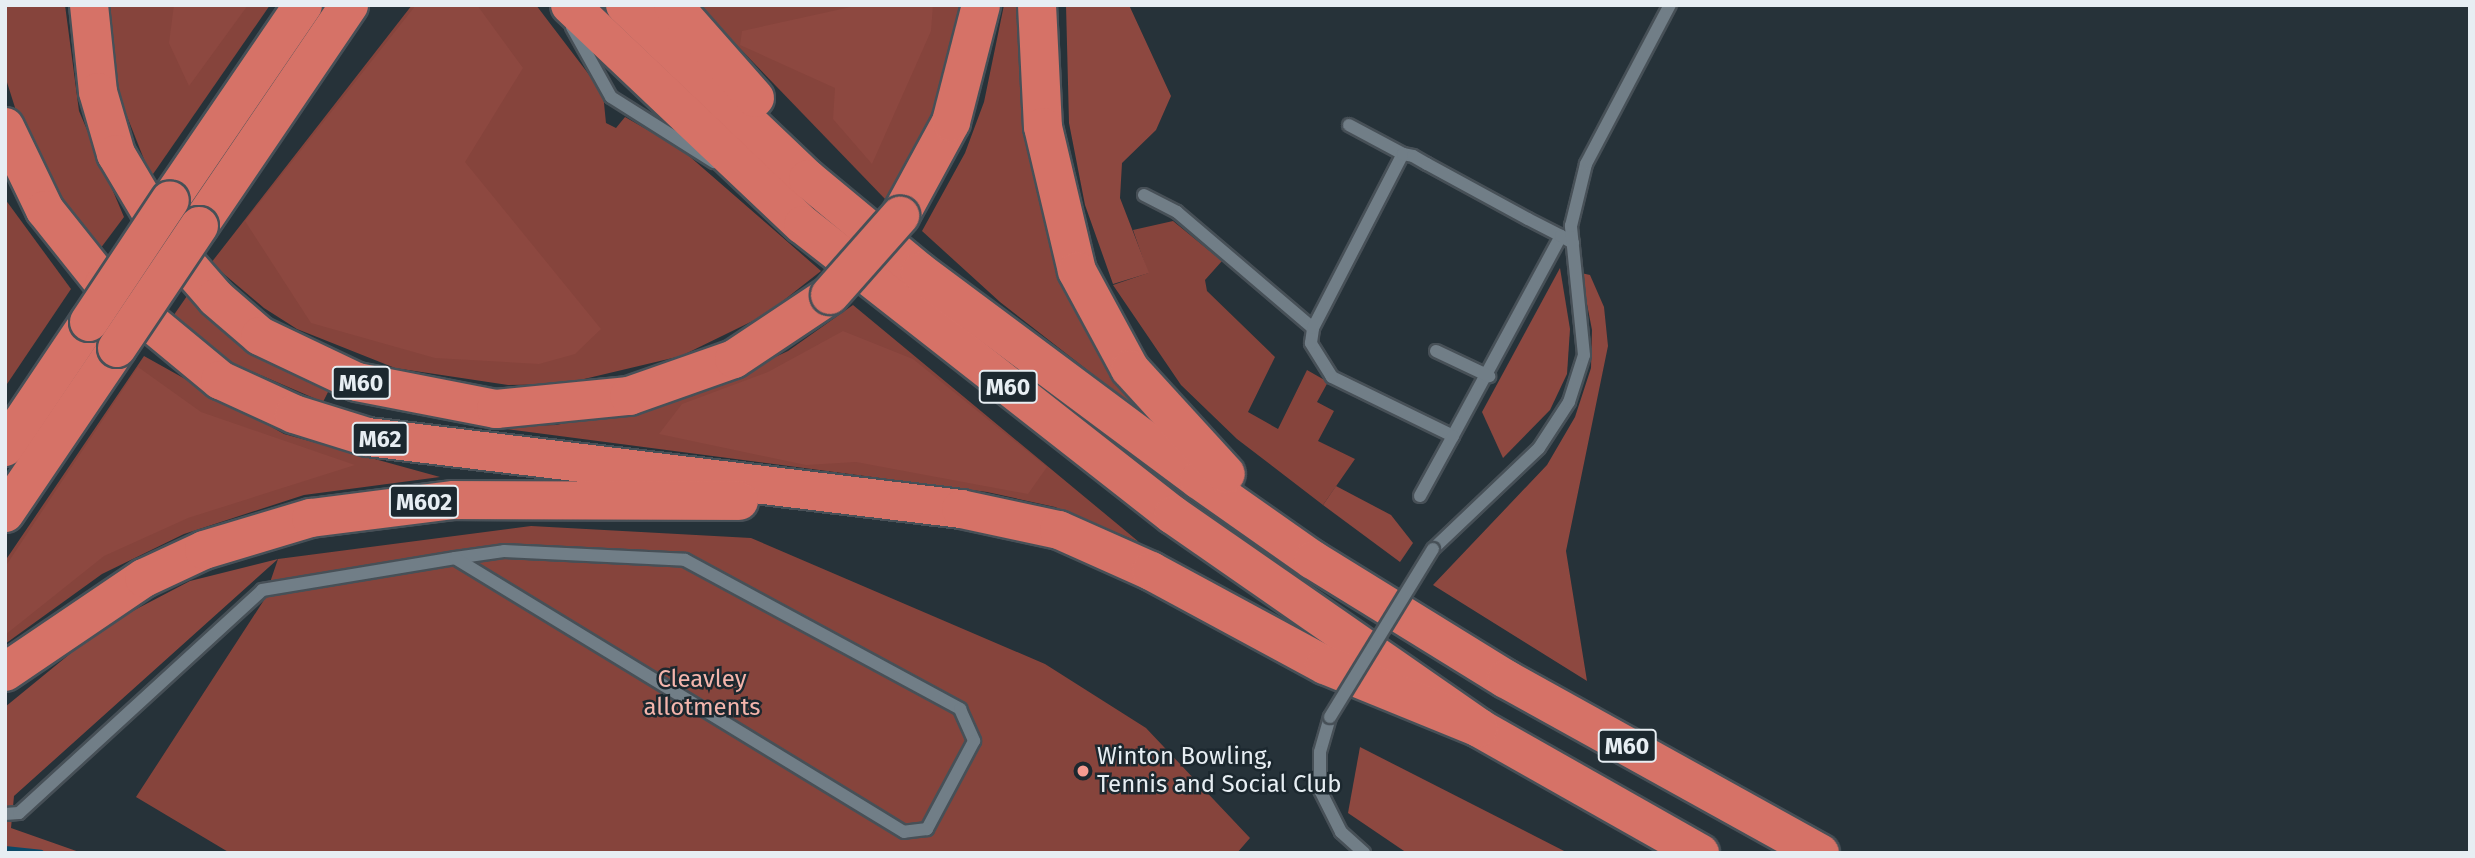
<!DOCTYPE html>
<html>
<head>
<meta charset="utf-8">
<style>
  body { margin:0 }
  #map { position:relative; width:2475px; height:858px; overflow:hidden; background:#263239; font-family:"Fira Sans",sans-serif }
  div>[style] { position:absolute }
  .green>* { inset:0; background:#86443c }
  .forest>* { inset:0; background:#8d4840 }
  .stream>* { height:6px; margin:-3px; padding:0 3px; transform-origin:3px; border-radius:3px; background:#0c4967 }
  .roads { filter:drop-shadow(2px 0 #475057) drop-shadow(-2px 0 #475057) drop-shadow(0 2px #475057) drop-shadow(0 -2px #475057) }
  .service>* { height:12px; margin:-6px; padding:0 6px; transform-origin:6px; border-radius:6px; background:#717e87 }
  .motorway>* { height:38px; margin:-19px; padding:0 19px; transform-origin:19px; border-radius:19px; background:#d67267 }
  .bridges { filter:drop-shadow(2px 0 #475057) drop-shadow(-2px 0 #475057) drop-shadow(0 2px #475057) drop-shadow(0 -2px #475057) }
  .service-bridge>* { height:12px; margin:-6px; padding:0 6px; transform-origin:6px; border-radius:6px; background:#717e87 }
  .motorway-bridge>* { height:38px; margin:-19px; padding:0 19px; transform-origin:19px; border-radius:19px; background:#d67267 }
  .dots>* { width:19px; height:19px; translate:-50% -50%; box-sizing:border-box; border:4px solid #1c282f; border-radius:50% }
  span { translate:-50% -50%; white-space:nowrap; text-align:center; line-height:1.15; -webkit-text-stroke:5px #1c282f; paint-order:stroke }
  .shield-label span { padding:2px 5px; background:#1c282f; border:2px solid; border-radius:5px; -webkit-text-stroke-width:0 }
  .shield-label { font-size:23px; color:#e7eef3; font-weight:700 }
  .park-label { font-size:24px; color:#f4b5ac }
  .poi-label { font-size:24px; color:#e7eef3 }
  .left { translate:0 -50%; text-align:left }
  .frame { position:absolute; inset:0; border:7px solid #e7eef3; pointer-events:none }
</style>
</head>
<body>
<div id="map">
  <div class="green">
    <i style="clip-path:polygon(5px 5px,65px 5px,79px 111px,124px 217px,97px 253px,67px 215px,18px 117px,5px 76px)"></i>
    <i style="clip-path:polygon(107px 5px,270px 5px,151px 177px,119px 96px)"></i>
    <i style="clip-path:polygon(412px 5px,536px 5px,603px 93px,606px 123px,616px 128px,625px 117px,681px 149px,821px 271px,765px 315px,681px 356px,563px 384px,508px 385px,395px 368px,297px 329px,264px 308px,211px 263px)"></i>
    <i style="clip-path:polygon(698px 5px,960px 5px,928px 128px,886px 200px)"></i>
    <i style="clip-path:polygon(1004px 5px,1020px 5px,1025px 130px,1048px 238px,1060px 270px,1167px 432px,1000px 302px,922px 231px,965px 153px,984px 102px)"></i>
    <i style="clip-path:polygon(5px 199px,71px 289px,5px 387px)"></i>
    <i style="clip-path:polygon(1173px 221px,1222px 261px,1205px 280px,1207px 291px,1275px 357px,1248px 412px,1278px 429px,1307px 370px,1328px 382px,1317px 402px,1334px 411px,1318px 441px,1355px 459px,1323px 505px,1237px 439px,1181px 385px,1113px 285px,1148px 273px,1133px 230px)"></i>
    <i style="clip-path:polygon(187px 296px,251px 350px,329px 390px,323px 402px,230px 362px,169px 322px)"></i>
    <i style="clip-path:polygon(853px 305px,1139px 542px,1055px 507px,987px 492px,491px 427px,556px 425px,693px 396px,788px 351px)"></i>
    <i style="clip-path:polygon(144px 356px,284px 434px,440px 477px,304px 495px,184px 534px,102px 574px,5px 644px,5px 561px)"></i>
    <i style="clip-path:polygon(531px 526px,751px 538px,1045px 664px,1146px 728px,1250px 838px,1237px 853px,230px 853px,136px 797px,264px 600px,278px 559px)"></i>
  </div>
  <div class="forest">
    <i style="clip-path:polygon(174px 5px,248px 5px,189px 86px,169px 43px)"></i>
    <i style="clip-path:polygon(416px 5px,477px 5px,523px 68px,465px 162px,601px 329px,575px 354px,539px 364px,435px 358px,311px 323px,245px 221px)"></i>
    <i style="clip-path:polygon(860px 5px,933px 5px,931px 31px,872px 164px,833px 119px,835px 88px,740px 45px,742px 31px)"></i>
    <i style="clip-path:polygon(1066px 5px,1129px 5px,1171px 96px,1156px 130px,1122px 163px,1120px 198px,1149px 273px,1113px 284px,1085px 205px,1069px 123px)"></i>
    <i style="clip-path:polygon(1560px 268px,1570px 329px,1567px 374px,1550px 410px,1503px 458px,1482px 412px)"></i>
    <i style="clip-path:polygon(1581px 273px,1590px 275px,1604px 307px,1608px 346px,1566px 551px,1587px 681px,1433px 585px,1547px 465px,1575px 417px,1591px 368px,1592px 330px)"></i>
    <i style="clip-path:polygon(843px 331px,913px 359px,1047px 467px,1028px 494px,856px 462px,806px 465px,659px 434px,682px 404px,768px 372px)"></i>
    <i style="clip-path:polygon(138px 367px,201px 412px,355px 465px,188px 518px,104px 556px,5px 635px,5px 567px)"></i>
    <i style="clip-path:polygon(1336px 486px,1391px 515px,1413px 543px,1400px 562px,1323px 505px)"></i>
    <i style="clip-path:polygon(278px 559px,14px 796px,11px 828px,82px 853px,5px 853px,5px 707px,104px 626px,190px 581px)"></i>
    <i style="clip-path:polygon(1360px 747px,1568px 853px,1407px 853px,1348px 813px)"></i>
  </div>
  <div class="stream">
    <i style="left:5px;top:849px;width:36px;rotate:6deg"></i>
  </div>
  <div class="roads">
    <div class="service">
      <i style="left:572px;top:27px;width:80px;rotate:60.9deg"></i>
      <i style="left:611px;top:97px;width:122px;rotate:32.3deg"></i>
      <i style="left:1349px;top:125px;width:61px;rotate:28.2deg"></i>
      <i style="left:1144px;top:195px;width:37px;rotate:27deg"></i>
      <i style="left:1177px;top:212px;width:179px;rotate:40.5deg"></i>
      <i style="left:1561px;top:236px;width:227px;rotate:118.4deg"></i>
      <i style="left:1453px;top:436px;width:135px;rotate:-154deg"></i>
      <i style="left:1332px;top:377px;width:40px;rotate:-122deg"></i>
      <i style="left:1311px;top:343px;width:15px;rotate:-82deg"></i>
      <i style="left:1313px;top:328px;width:196px;rotate:-62.7deg"></i>
      <i style="left:1403px;top:154px;width:10px;rotate:11deg"></i>
      <i style="left:1413px;top:156px;width:16px;rotate:30deg"></i>
      <i style="left:1427px;top:164px;width:115px;rotate:28.6deg"></i>
      <i style="left:1528px;top:219px;width:37px;rotate:27deg"></i>
      <i style="left:1561px;top:236px;width:14px;rotate:30deg"></i>
      <i style="left:1436px;top:351px;width:59px;rotate:25.3deg"></i>
      <i style="left:1420px;top:496px;width:68px;rotate:-61.2deg"></i>
      <i style="left:1433px;top:549px;width:146px;rotate:-43.6deg"></i>
      <i style="left:1539px;top:448px;width:55px;rotate:-56.9deg"></i>
      <i style="left:1569px;top:402px;width:49px;rotate:-72.3deg"></i>
      <i style="left:1584px;top:355px;width:130px;rotate:-95.8deg"></i>
      <i style="left:1571px;top:226px;width:64px;rotate:-76.4deg"></i>
      <i style="left:1586px;top:164px;width:180px;rotate:-62.2deg"></i>
      <i style="left:1330px;top:717px;width:36px;rotate:106deg"></i>
      <i style="left:1320px;top:752px;width:38px;rotate:90deg"></i>
      <i style="left:1320px;top:790px;width:47px;rotate:63.4deg"></i>
      <i style="left:1341px;top:832px;width:31px;rotate:42deg"></i>
      <i style="left:5px;top:814px;width:14px;rotate:-4deg"></i>
      <i style="left:19px;top:813px;width:330px;rotate:-42.5deg"></i>
      <i style="left:262px;top:590px;width:196px;rotate:-9.4deg"></i>
      <i style="left:455px;top:558px;width:49px;rotate:-8.1deg"></i>
      <i style="left:504px;top:551px;width:181px;rotate:2.8deg"></i>
      <i style="left:685px;top:560px;width:313px;rotate:28.4deg"></i>
      <i style="left:960px;top:709px;width:35px;rotate:66deg"></i>
      <i style="left:974px;top:741px;width:100px;rotate:118.1deg"></i>
      <i style="left:927px;top:829px;width:23px;rotate:173deg"></i>
      <i style="left:904px;top:832px;width:526px;rotate:-148.61deg"></i>
    </div>
    <div class="motorway">
      <i style="left:89px;top:5px;width:87px;rotate:84.1deg"></i>
      <i style="left:98px;top:92px;width:65px;rotate:73.8deg"></i>
      <i style="left:116px;top:154px;width:106px;rotate:59.3deg"></i>
      <i style="left:170px;top:245px;width:70px;rotate:49deg"></i>
      <i style="left:216px;top:298px;width:58px;rotate:40.8deg"></i>
      <i style="left:260px;top:336px;width:107px;rotate:25.4deg"></i>
      <i style="left:357px;top:382px;width:142px;rotate:11deg"></i>
      <i style="left:496px;top:409px;width:134px;rotate:-5.6deg"></i>
      <i style="left:629px;top:396px;width:111px;rotate:-19.4deg"></i>
      <i style="left:734px;top:359px;width:115px;rotate:-33.7deg"></i>
      <i style="left:570px;top:5px;width:320px;rotate:43.4deg"></i>
      <i style="left:803px;top:225px;width:470px;rotate:38.1deg"></i>
      <i style="left:1173px;top:515px;width:373px;rotate:34.8deg"></i>
      <i style="left:1479px;top:728px;width:254px;rotate:29.5deg"></i>
      <i style="left:625px;top:5px;width:253px;rotate:43.6deg"></i>
      <i style="left:808px;top:179px;width:146px;rotate:39.7deg"></i>
      <i style="left:920px;top:272px;width:348px;rotate:36.7deg"></i>
      <i style="left:1199px;top:480px;width:139px;rotate:35.1deg"></i>
      <i style="left:1313px;top:560px;width:227px;rotate:31.7deg"></i>
      <i style="left:1506px;top:679px;width:359px;rotate:29deg"></i>
      <i style="left:673px;top:5px;width:124px;rotate:48.6deg"></i>
      <i style="left:1037px;top:5px;width:122px;rotate:87.2deg"></i>
      <i style="left:1043px;top:127px;width:148px;rotate:76.7deg"></i>
      <i style="left:1077px;top:271px;width:111px;rotate:61.6deg"></i>
      <i style="left:1130px;top:369px;width:142px;rotate:47.6deg"></i>
      <i style="left:5px;top:127px;width:92px;rotate:64.3deg"></i>
      <i style="left:45px;top:210px;width:95px;rotate:51.4deg"></i>
      <i style="left:104px;top:284px;width:151px;rotate:39.6deg"></i>
      <i style="left:220px;top:380px;width:81px;rotate:24.7deg"></i>
      <i style="left:294px;top:414px;width:77px;rotate:17.3deg"></i>
      <i style="left:368px;top:437px;width:597px;rotate:6.92deg"></i>
      <i style="left:961px;top:509px;width:100px;rotate:12.1deg"></i>
      <i style="left:1059px;top:530px;width:101px;rotate:24deg"></i>
      <i style="left:1151px;top:571px;width:198px;rotate:28.4deg"></i>
      <i style="left:1325px;top:665px;width:166px;rotate:22.2deg"></i>
      <i style="left:170px;top:200px;width:236px;rotate:-55.7deg"></i>
      <i style="left:900px;top:216px;width:107px;rotate:-61.5deg"></i>
      <i style="left:951px;top:122px;width:121px;rotate:-75.6deg"></i>
      <i style="left:199px;top:226px;width:267px;rotate:-55.8deg"></i>
      <i style="left:5px;top:447px;width:151px;rotate:-56.1deg"></i>
      <i style="left:5px;top:513px;width:199px;rotate:-55.8deg"></i>
      <i style="left:5px;top:672px;width:168px;rotate:-34.1deg"></i>
      <i style="left:144px;top:578px;width:66px;rotate:-25deg"></i>
      <i style="left:204px;top:550px;width:112px;rotate:-16.7deg"></i>
      <i style="left:311px;top:518px;width:144px;rotate:-7.2deg"></i>
      <i style="left:454px;top:500px;width:285px;rotate:0.2deg"></i>
    </div>
  </div>
  <div class="bridges">
    <div class="service-bridge">
      <i style="left:1330px;top:717px;width:197px;rotate:-58.5deg"></i>
    </div>
    <div class="motorway-bridge">
      <i style="left:830px;top:295px;width:106px;rotate:-48.5deg"></i>
      <i style="left:89px;top:322px;width:146px;rotate:-56.4deg"></i>
      <i style="left:117px;top:348px;width:147px;rotate:-56.1deg"></i>
    </div>
  </div>
  <div class="dots">
    <i style="left:1083px;top:771px;background:#f59c91"></i>
  </div>
  <div class="shield-label">
    <span style="left:361px;top:383px">M60</span>
    <span style="left:1008px;top:387px">M60</span>
    <span style="left:380px;top:439px">M62</span>
    <span style="left:424px;top:502px">M602</span>
    <span style="left:1627px;top:746px">M60</span>
  </div>
  <div class="park-label">
    <span style="left:702px;top:694px">Cleavley<br>allotments</span>
  </div>
  <div class="poi-label">
    <span class="left" style="left:1097px;top:771px">Winton Bowling,<br>Tennis and Social Club</span>
  </div>
  <div class="frame"></div>
</div>
</body>
</html>
